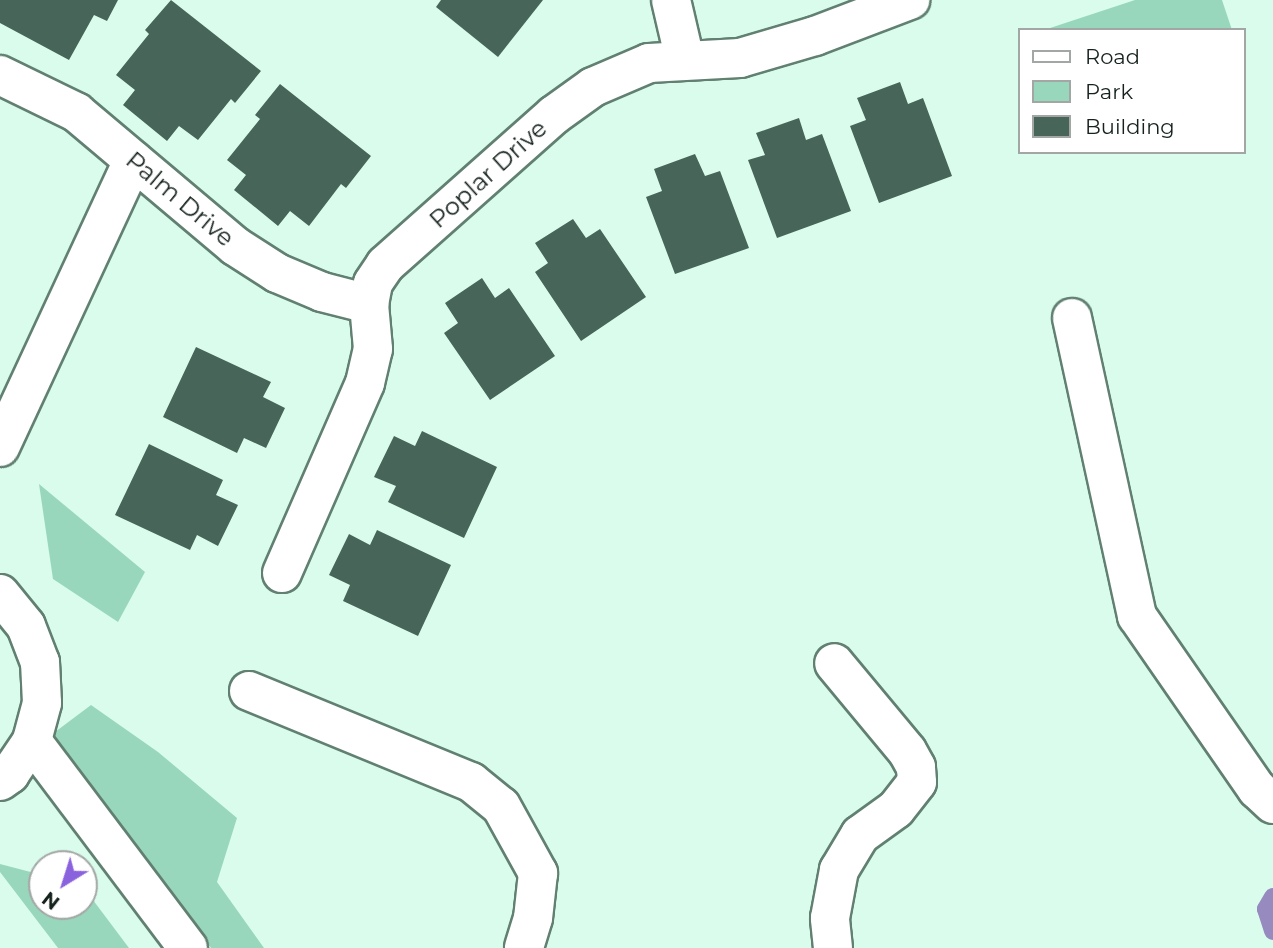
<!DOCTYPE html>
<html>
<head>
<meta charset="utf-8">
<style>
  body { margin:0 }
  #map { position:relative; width:1273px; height:948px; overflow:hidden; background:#dafcec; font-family:Montserrat,sans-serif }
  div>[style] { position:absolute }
  .green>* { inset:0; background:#99d7bc }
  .stream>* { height:18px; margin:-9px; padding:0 9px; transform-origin:9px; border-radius:9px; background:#978abe }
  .building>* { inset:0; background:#476558 }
  .roads { filter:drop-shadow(2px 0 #618072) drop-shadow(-2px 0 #618072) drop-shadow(0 2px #618072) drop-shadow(0 -2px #618072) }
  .minor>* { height:38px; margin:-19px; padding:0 19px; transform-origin:19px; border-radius:19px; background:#fff }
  span { translate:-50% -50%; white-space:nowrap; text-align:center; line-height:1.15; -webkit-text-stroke:7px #fff; paint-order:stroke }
  .street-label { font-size:24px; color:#16231d }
  .legend { position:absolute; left:1018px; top:28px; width:228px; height:126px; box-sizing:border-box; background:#fff; border:2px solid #a2a7a5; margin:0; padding:9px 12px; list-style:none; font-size:21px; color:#16231d }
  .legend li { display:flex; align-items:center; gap:14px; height:35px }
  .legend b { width:35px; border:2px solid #a2a7a5 }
  .north { position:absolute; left:28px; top:850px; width:70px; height:70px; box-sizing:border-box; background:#fff; border:2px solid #a2a7a5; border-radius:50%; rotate:218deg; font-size:19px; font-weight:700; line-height:28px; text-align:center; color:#16231d }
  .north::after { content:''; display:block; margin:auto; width:24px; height:32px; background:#8a62dd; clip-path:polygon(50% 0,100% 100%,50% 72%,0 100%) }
</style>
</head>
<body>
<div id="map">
  <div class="green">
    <i style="clip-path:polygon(1135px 0,1222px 0,1232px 30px,1044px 30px)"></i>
    <i style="clip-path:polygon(39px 484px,145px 572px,118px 622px,53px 579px)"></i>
    <i style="clip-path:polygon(91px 705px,158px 752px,237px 818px,217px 882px,264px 948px,211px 948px,184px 909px,47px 738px)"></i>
    <i style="clip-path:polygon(0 864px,42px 875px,42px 906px,84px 906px,84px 888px,129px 948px,58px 948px,0 872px)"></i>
  </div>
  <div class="stream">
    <i style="left:1273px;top:897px;width:14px;rotate:120deg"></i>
    <i style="left:1266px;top:909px;width:23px;rotate:72deg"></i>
  </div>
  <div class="building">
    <i style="clip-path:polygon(0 0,118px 0,107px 21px,94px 15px,69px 60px,0 23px)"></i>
    <i style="clip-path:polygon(171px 0,261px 71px,235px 103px,231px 99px,198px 140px,179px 126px,167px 141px,123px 105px,135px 90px,116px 75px,149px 34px,145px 30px)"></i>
    <i style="clip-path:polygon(441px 0,543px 0,498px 57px,436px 7px)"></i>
    <i style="clip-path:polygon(900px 82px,908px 104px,923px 98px,952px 176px,879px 203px,850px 126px,866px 120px,857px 98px)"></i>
    <i style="clip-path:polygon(280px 84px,371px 156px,346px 188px,341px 184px,309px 226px,290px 211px,278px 226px,234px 190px,246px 175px,227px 160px,260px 119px,255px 115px)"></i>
    <i style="clip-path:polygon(799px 118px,806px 140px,822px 134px,851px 211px,777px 238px,748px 160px,765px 155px,756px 133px)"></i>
    <i style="clip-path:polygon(695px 154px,705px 176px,720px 171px,749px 248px,675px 274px,646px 197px,662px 191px,654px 169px)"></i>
    <i style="clip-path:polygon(573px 219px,586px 238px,600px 229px,646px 297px,581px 341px,535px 272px,548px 263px,535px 243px)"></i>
    <i style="clip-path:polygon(482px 278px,495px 298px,509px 288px,555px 356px,490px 400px,444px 333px,458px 323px,445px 303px)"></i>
    <i style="clip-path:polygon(196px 347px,271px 382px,263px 397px,285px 408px,266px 448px,244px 438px,237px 453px,163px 417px)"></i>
    <i style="clip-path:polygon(422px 431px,497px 467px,464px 538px,388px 502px,396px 486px,374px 477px,394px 436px,415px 446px)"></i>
    <i style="clip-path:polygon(149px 444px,223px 480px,216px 495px,238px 505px,218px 546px,197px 535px,190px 550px,115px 515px)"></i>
    <i style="clip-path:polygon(377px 530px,451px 565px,418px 636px,343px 601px,350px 585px,329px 575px,349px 534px,370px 545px)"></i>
  </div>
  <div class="roads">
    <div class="minor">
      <i style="left:671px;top:0;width:62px;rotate:76.9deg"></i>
      <i style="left:0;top:75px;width:85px;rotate:26deg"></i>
      <i style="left:76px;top:112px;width:208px;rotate:40.1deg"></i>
      <i style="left:235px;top:246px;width:50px;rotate:32.7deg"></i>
      <i style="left:277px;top:273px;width:49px;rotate:22.9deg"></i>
      <i style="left:322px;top:292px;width:49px;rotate:14.3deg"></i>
      <i style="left:1072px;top:318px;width:305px;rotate:77.7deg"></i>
      <i style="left:1137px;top:616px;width:211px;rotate:55.3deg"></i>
      <i style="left:1257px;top:789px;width:22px;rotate:43deg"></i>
      <i style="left:0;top:447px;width:316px;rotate:-65.1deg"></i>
      <i style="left:282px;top:573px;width:207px;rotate:-66.4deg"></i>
      <i style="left:365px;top:383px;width:35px;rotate:-77deg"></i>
      <i style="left:373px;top:349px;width:45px;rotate:-95.1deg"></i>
      <i style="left:369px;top:304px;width:21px;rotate:-79deg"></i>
      <i style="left:373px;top:283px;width:22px;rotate:-56deg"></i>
      <i style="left:385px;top:265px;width:226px;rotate:-41.6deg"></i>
      <i style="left:554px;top:115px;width:48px;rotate:-35.7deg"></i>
      <i style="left:593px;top:87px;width:61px;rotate:-23.2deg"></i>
      <i style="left:649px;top:63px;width:91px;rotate:-3.1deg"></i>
      <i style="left:740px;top:58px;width:78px;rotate:-16.3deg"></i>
      <i style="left:815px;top:36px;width:102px;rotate:-20.8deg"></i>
      <i style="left:0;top:594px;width:41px;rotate:50.9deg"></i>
      <i style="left:26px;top:626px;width:39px;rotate:69deg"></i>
      <i style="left:40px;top:662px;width:41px;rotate:87.2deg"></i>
      <i style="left:42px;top:703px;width:39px;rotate:105deg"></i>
      <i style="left:32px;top:741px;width:40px;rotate:124deg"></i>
      <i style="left:10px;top:774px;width:12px;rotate:145deg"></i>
      <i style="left:249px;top:691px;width:240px;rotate:22.3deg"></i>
      <i style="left:471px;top:782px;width:38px;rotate:39deg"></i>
      <i style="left:501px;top:806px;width:77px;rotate:61.1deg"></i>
      <i style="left:538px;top:873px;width:45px;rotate:96.3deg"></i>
      <i style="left:533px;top:918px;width:31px;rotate:107deg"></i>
      <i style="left:32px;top:741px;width:259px;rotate:53deg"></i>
      <i style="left:833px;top:948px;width:30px;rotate:-96deg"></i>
      <i style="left:830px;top:918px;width:49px;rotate:-79.4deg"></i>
      <i style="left:839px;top:870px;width:41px;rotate:-59deg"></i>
      <i style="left:860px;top:835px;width:44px;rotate:-35.8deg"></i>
      <i style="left:896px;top:809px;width:34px;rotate:-52deg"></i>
      <i style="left:917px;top:782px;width:15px;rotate:-94deg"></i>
      <i style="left:916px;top:767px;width:18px;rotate:-119deg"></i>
      <i style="left:907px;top:751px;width:114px;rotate:-129.7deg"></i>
    </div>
  </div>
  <div class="street-label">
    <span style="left:488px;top:174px;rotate:-42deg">Poplar Drive</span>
    <span style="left:180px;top:199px;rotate:40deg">Palm Drive</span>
  </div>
  <ul class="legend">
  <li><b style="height:9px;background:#fff"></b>Road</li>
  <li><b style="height:19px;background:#99d7bc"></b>Park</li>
  <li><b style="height:19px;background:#476558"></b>Building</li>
  </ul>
  <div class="north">N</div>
</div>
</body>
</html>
